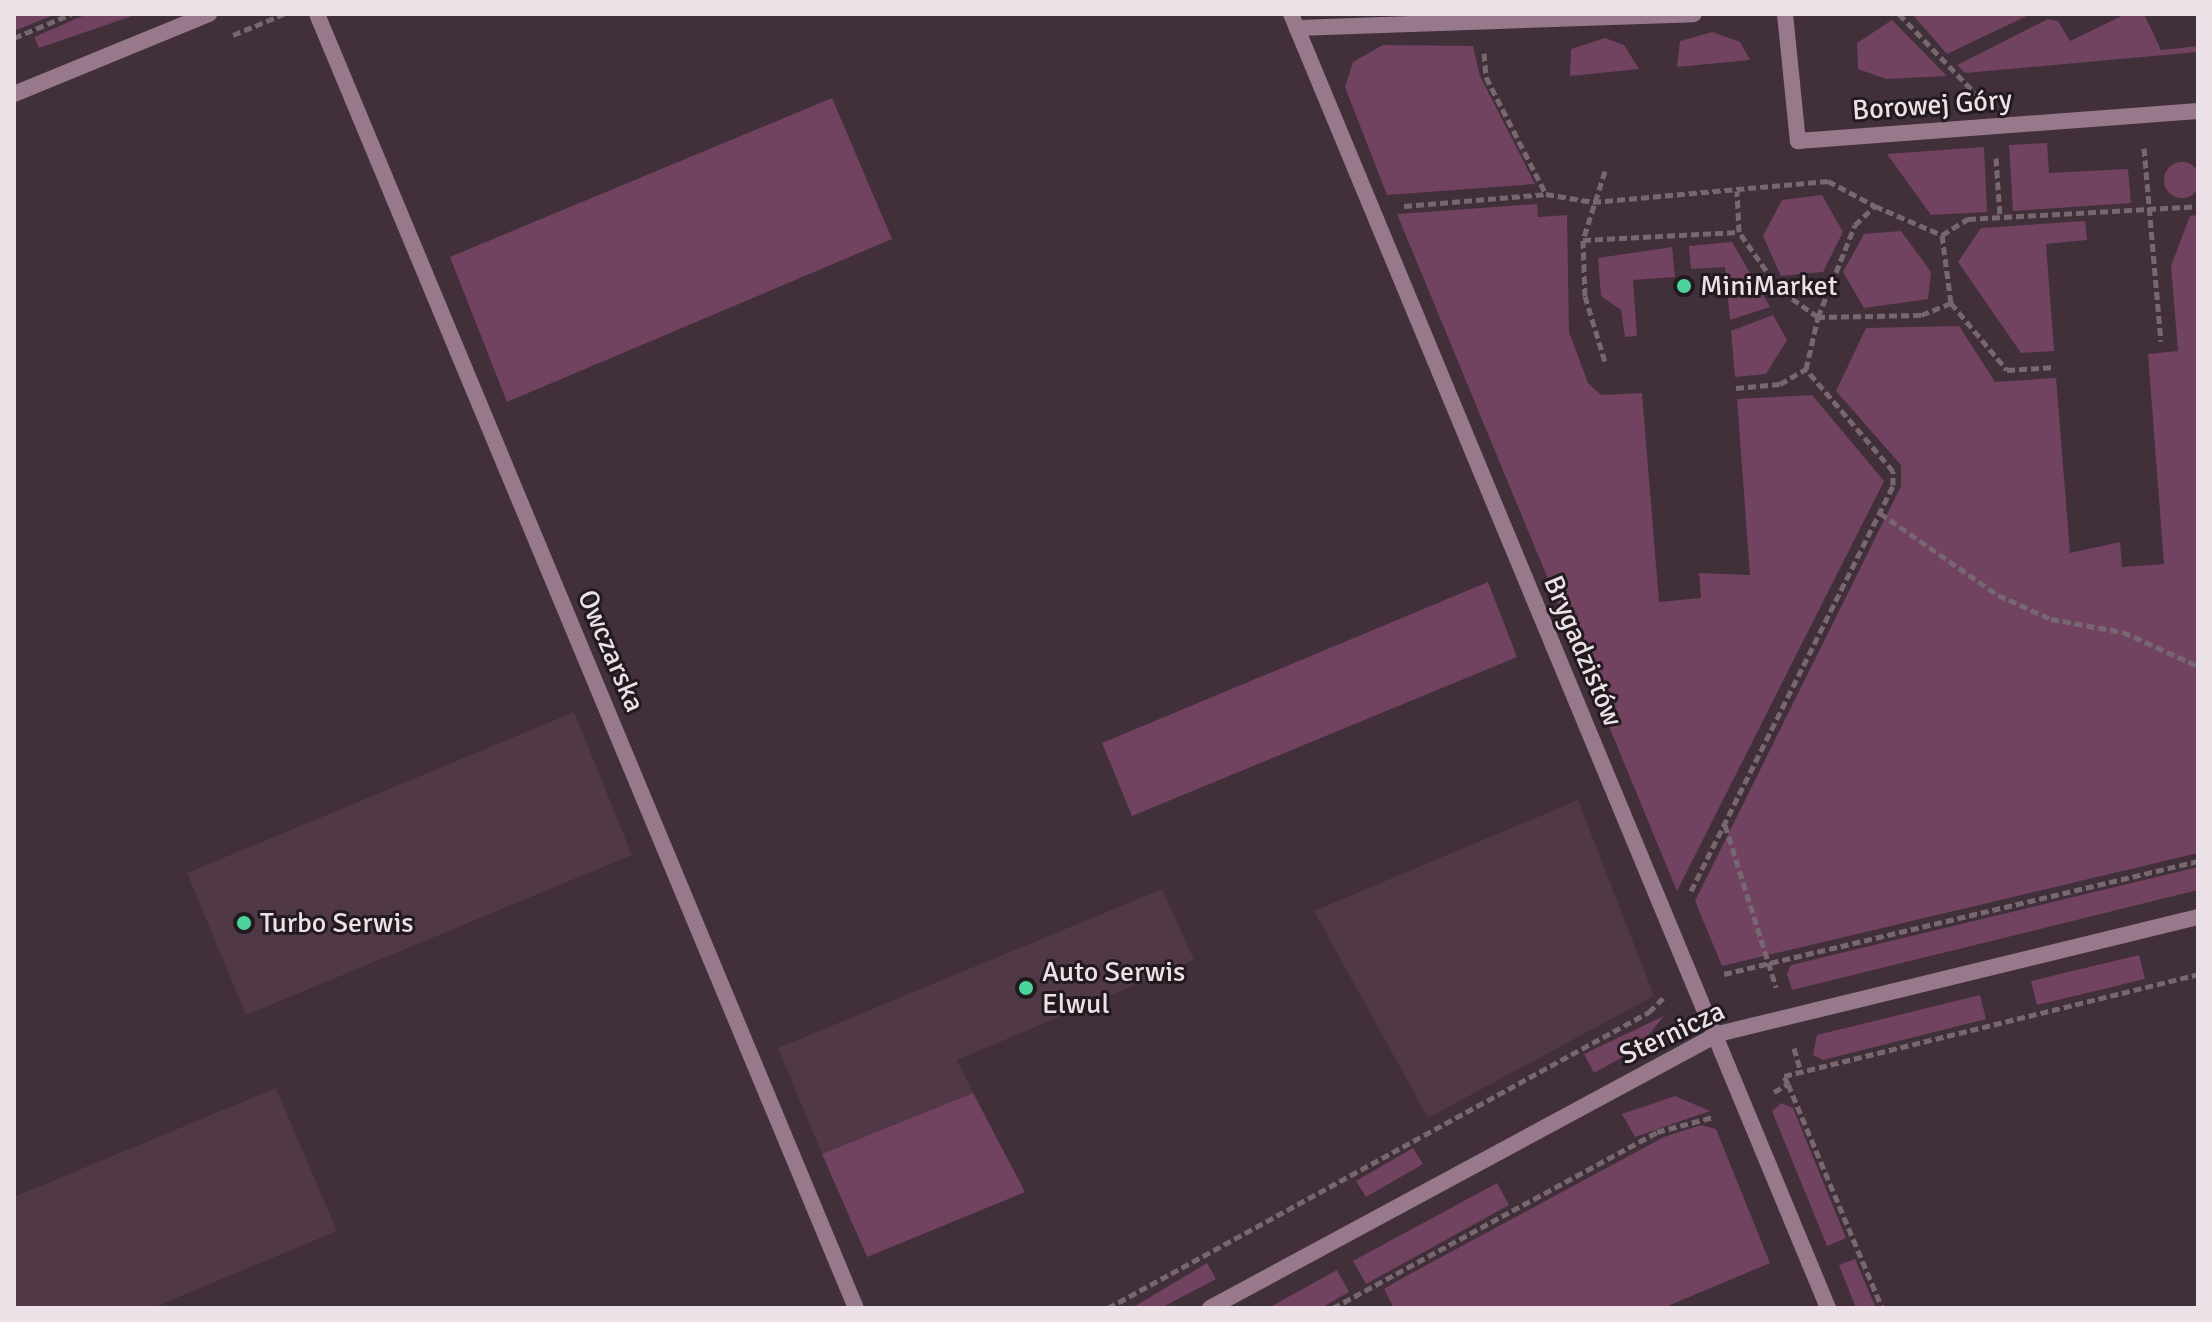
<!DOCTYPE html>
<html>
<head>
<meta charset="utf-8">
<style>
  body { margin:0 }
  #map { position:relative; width:2212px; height:1322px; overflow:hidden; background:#412f3a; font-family:Signika,sans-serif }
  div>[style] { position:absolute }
  .built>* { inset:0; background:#503847 }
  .green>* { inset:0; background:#724261 }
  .round { border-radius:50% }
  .path>* { height:5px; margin-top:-2.5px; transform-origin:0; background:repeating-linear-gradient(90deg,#776771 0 8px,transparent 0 12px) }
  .minor>* { height:16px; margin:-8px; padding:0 8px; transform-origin:8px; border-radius:8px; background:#97798b }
  .dots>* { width:22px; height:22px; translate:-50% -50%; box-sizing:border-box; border:4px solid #221a1f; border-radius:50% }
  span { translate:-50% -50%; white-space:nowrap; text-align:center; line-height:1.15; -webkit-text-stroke:6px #221a1f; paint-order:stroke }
  .street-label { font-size:28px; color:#ede1e8 }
  .poi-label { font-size:28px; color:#ede1e8 }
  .left { translate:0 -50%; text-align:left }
  .frame { position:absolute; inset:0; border:16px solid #ede1e8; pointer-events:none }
</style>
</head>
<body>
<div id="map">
  <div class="built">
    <i style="clip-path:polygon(574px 712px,632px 855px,246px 1015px,187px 873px)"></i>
    <i style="clip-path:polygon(1578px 800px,1654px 996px,1428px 1118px,1314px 911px)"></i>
    <i style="clip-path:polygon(1162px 889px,1194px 960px,957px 1060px,973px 1093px,822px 1154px,778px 1048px)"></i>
    <i style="clip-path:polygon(276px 1088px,337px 1231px,152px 1308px,14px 1308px,14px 1197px)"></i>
  </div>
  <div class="green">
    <i style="clip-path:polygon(14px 14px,56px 14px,14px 31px)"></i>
    <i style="clip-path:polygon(87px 14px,138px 14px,39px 48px,34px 37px)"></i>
    <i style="clip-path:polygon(1912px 14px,2031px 14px,1947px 54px)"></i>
    <i style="clip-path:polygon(2126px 14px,2144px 14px,2161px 50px,2198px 46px,2198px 52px,1965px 73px,1957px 65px,2048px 19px,2058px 21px,2070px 41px)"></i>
    <i style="clip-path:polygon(1892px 20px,1947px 76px,1886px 79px,1858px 69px,1857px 43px)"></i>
    <i style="clip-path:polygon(1712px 32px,1740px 42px,1750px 60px,1677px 67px,1680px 41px)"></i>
    <i style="clip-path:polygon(1605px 38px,1624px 45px,1639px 69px,1570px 76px,1571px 49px)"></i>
    <i style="clip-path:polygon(1383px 45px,1473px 46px,1480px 76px,1535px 184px,1387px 195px,1345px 87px,1353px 62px)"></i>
    <i style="clip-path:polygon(832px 98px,892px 239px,507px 402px,450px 257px)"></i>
    <i style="clip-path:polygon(2047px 143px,2049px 173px,2128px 169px,2131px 203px,2013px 211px,2009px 145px)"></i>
    <i style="clip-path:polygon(1984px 147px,1987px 212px,1931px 215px,1887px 154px)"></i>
    <i class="round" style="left:2164px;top:162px;width:36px;height:36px"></i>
    <i style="clip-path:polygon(1822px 195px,1843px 232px,1823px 272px,1781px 276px,1763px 236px,1782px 200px)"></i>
    <i style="clip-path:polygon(1537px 204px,1538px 217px,1567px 215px,1569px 332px,1588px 383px,1601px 395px,1642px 393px,1659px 602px,1701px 598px,1699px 573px,1750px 575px,1737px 399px,1812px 395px,1884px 481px,1677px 891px,1397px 214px)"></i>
    <i style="clip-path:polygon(2198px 215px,2198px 853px,1722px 966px,1695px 901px,1901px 486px,1901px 465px,1836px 391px,1866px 328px,1959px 326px,1995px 382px,2056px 378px,2070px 553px,2120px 542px,2122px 567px,2164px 564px,2148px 354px,2178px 351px,2171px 266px,2190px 216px)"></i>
    <i style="clip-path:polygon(2085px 221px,2087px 240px,2046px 244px,2054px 351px,2021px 353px,1958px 262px,1981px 228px)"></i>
    <i style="clip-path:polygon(1901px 231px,1931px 272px,1928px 299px,1864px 308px,1843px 272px,1864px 234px)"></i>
    <i style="clip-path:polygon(1732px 242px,1770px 307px,1730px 320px,1725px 267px,1691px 269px,1689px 246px)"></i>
    <i style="clip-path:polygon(1672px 247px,1675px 277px,1633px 280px,1637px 336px,1625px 337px,1621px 310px,1601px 296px,1598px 258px)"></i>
    <i style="clip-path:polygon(1773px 315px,1787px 340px,1766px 374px,1735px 377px,1731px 331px)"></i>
    <i style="clip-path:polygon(1488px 582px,1517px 657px,1132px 816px,1102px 743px)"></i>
    <i style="clip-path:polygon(2198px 867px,2198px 890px,1792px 990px,1787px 974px,1791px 965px)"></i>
    <i style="clip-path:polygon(2139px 955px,2145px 979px,2037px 1005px,2031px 981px)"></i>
    <i style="clip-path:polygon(1980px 995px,1986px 1019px,1823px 1060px,1813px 1055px,1817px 1035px)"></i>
    <i style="clip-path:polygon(1664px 1016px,1637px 1049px,1594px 1073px,1584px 1054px)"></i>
    <i style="clip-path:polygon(973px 1093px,1025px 1192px,867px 1257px,822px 1154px)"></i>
    <i style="clip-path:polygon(1675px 1096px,1710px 1111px,1635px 1137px,1622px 1114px)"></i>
    <i style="clip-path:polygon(1781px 1103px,1793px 1108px,1846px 1238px,1827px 1246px,1772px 1111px)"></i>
    <i style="clip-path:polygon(1701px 1125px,1716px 1129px,1770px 1263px,1663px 1308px,1394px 1308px,1384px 1289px,1397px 1281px,1664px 1137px)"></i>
    <i style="clip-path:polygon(1413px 1148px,1423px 1164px,1366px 1197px,1356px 1181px)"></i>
    <i style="clip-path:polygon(1497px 1183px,1509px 1205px,1366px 1284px,1353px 1261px)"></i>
    <i style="clip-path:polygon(1855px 1259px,1876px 1308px,1856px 1308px,1839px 1265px)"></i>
    <i style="clip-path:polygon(1207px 1263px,1216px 1279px,1161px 1308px,1132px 1308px)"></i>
    <i style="clip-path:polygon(1337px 1270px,1349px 1292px,1321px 1308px,1268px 1308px)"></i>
  </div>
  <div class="path">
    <i style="left:1899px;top:14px;width:114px;rotate:46.1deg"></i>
    <i style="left:233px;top:35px;width:55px;rotate:-22.4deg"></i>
    <i style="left:14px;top:38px;width:62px;rotate:-22.8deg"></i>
    <i style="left:1484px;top:53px;width:24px;rotate:85deg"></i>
    <i style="left:1486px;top:77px;width:131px;rotate:62.9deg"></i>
    <i style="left:2144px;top:148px;width:194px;rotate:85deg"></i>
    <i style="left:1996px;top:158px;width:59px;rotate:86.1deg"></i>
    <i style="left:1605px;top:171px;width:72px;rotate:107.7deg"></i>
    <i style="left:1583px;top:240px;width:56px;rotate:88deg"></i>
    <i style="left:1585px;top:296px;width:72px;rotate:73.1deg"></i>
    <i style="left:1404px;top:206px;width:143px;rotate:-4.8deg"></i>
    <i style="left:1546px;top:194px;width:48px;rotate:9.7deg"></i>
    <i style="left:1593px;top:202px;width:236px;rotate:-5.1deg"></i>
    <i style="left:1828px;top:181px;width:53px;rotate:28deg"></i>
    <i style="left:1942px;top:235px;width:69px;rotate:82.5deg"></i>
    <i style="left:1951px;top:303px;width:87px;rotate:50.1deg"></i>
    <i style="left:2007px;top:370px;width:48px;rotate:-3.6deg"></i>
    <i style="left:1583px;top:240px;width:156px;rotate:-2.9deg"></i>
    <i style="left:1951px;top:303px;width:32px;rotate:158deg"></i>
    <i style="left:1921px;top:315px;width:103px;rotate:178.9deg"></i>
    <i style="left:1818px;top:317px;width:99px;rotate:-68.1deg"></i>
    <i style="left:1855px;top:225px;width:28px;rotate:-44deg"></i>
    <i style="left:1875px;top:206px;width:73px;rotate:23.4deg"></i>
    <i style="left:1942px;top:235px;width:31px;rotate:-32deg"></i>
    <i style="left:1968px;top:219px;width:230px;rotate:-3.2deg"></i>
    <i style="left:1736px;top:388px;width:44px;rotate:-5.2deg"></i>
    <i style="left:1780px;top:384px;width:30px;rotate:-30deg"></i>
    <i style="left:1880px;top:513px;width:144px;rotate:34.8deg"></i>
    <i style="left:1998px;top:595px;width:58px;rotate:24.4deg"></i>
    <i style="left:2051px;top:619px;width:73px;rotate:10.2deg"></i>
    <i style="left:2123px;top:632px;width:82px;rotate:24.4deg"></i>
    <i style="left:1725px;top:825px;width:170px;rotate:72.5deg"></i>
    <i style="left:1691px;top:891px;width:453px;rotate:-63.5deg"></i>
    <i style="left:1893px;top:485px;width:14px;rotate:-90deg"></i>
    <i style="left:1893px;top:471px;width:134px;rotate:-130.5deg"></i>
    <i style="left:1806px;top:369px;width:53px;rotate:-77deg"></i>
    <i style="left:1818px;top:317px;width:47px;rotate:-144.6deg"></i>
    <i style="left:1780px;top:290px;width:71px;rotate:-125.3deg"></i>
    <i style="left:1739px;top:232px;width:41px;rotate:-92.8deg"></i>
    <i style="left:1724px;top:974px;width:487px;rotate:-13.4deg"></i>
    <i style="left:1794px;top:1048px;width:25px;rotate:74deg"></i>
    <i style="left:1788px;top:1084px;width:243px;rotate:67.2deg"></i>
    <i style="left:1774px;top:1092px;width:16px;rotate:-30deg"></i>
    <i style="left:1788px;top:1084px;width:9px;rotate:-117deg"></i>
    <i style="left:1784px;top:1076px;width:426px;rotate:-13.8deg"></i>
    <i style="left:1108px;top:1308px;width:617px;rotate:-28.68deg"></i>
    <i style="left:1649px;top:1012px;width:21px;rotate:-45deg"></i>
    <i style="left:1333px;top:1308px;width:369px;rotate:-28.5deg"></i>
    <i style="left:1657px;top:1132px;width:58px;rotate:-15deg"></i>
  </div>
  <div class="minor">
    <i style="left:317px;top:14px;width:1402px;rotate:67.39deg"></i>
    <i style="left:1291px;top:14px;width:1401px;rotate:67.46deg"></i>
    <i style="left:1785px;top:14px;width:128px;rotate:84.2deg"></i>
    <i style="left:1798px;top:141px;width:401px;rotate:-4.3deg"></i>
    <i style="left:1297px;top:28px;width:397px;rotate:-2deg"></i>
    <i style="left:14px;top:94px;width:211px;rotate:-22.3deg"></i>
    <i style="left:1210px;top:1308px;width:577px;rotate:-28.34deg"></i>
    <i style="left:1718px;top:1034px;width:494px;rotate:-13.7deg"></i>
  </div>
  <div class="dots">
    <i style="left:1684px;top:286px;background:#4cd49b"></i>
    <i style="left:244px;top:923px;background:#4cd49b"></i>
    <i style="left:1026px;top:988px;background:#4cd49b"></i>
  </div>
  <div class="street-label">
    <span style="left:1932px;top:105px;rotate:-4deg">Borowej Góry</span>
    <span style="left:611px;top:651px;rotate:67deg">Owczarska</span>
    <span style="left:1583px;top:651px;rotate:67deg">Brygadzistów</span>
    <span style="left:1672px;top:1033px;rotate:-25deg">Sternicza</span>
  </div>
  <div class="poi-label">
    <span class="left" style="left:1700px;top:286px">MiniMarket</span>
    <span class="left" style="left:260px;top:923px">Turbo Serwis</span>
    <span class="left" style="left:1042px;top:988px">Auto Serwis<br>Elwul</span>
  </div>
  <div class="frame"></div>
</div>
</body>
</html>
